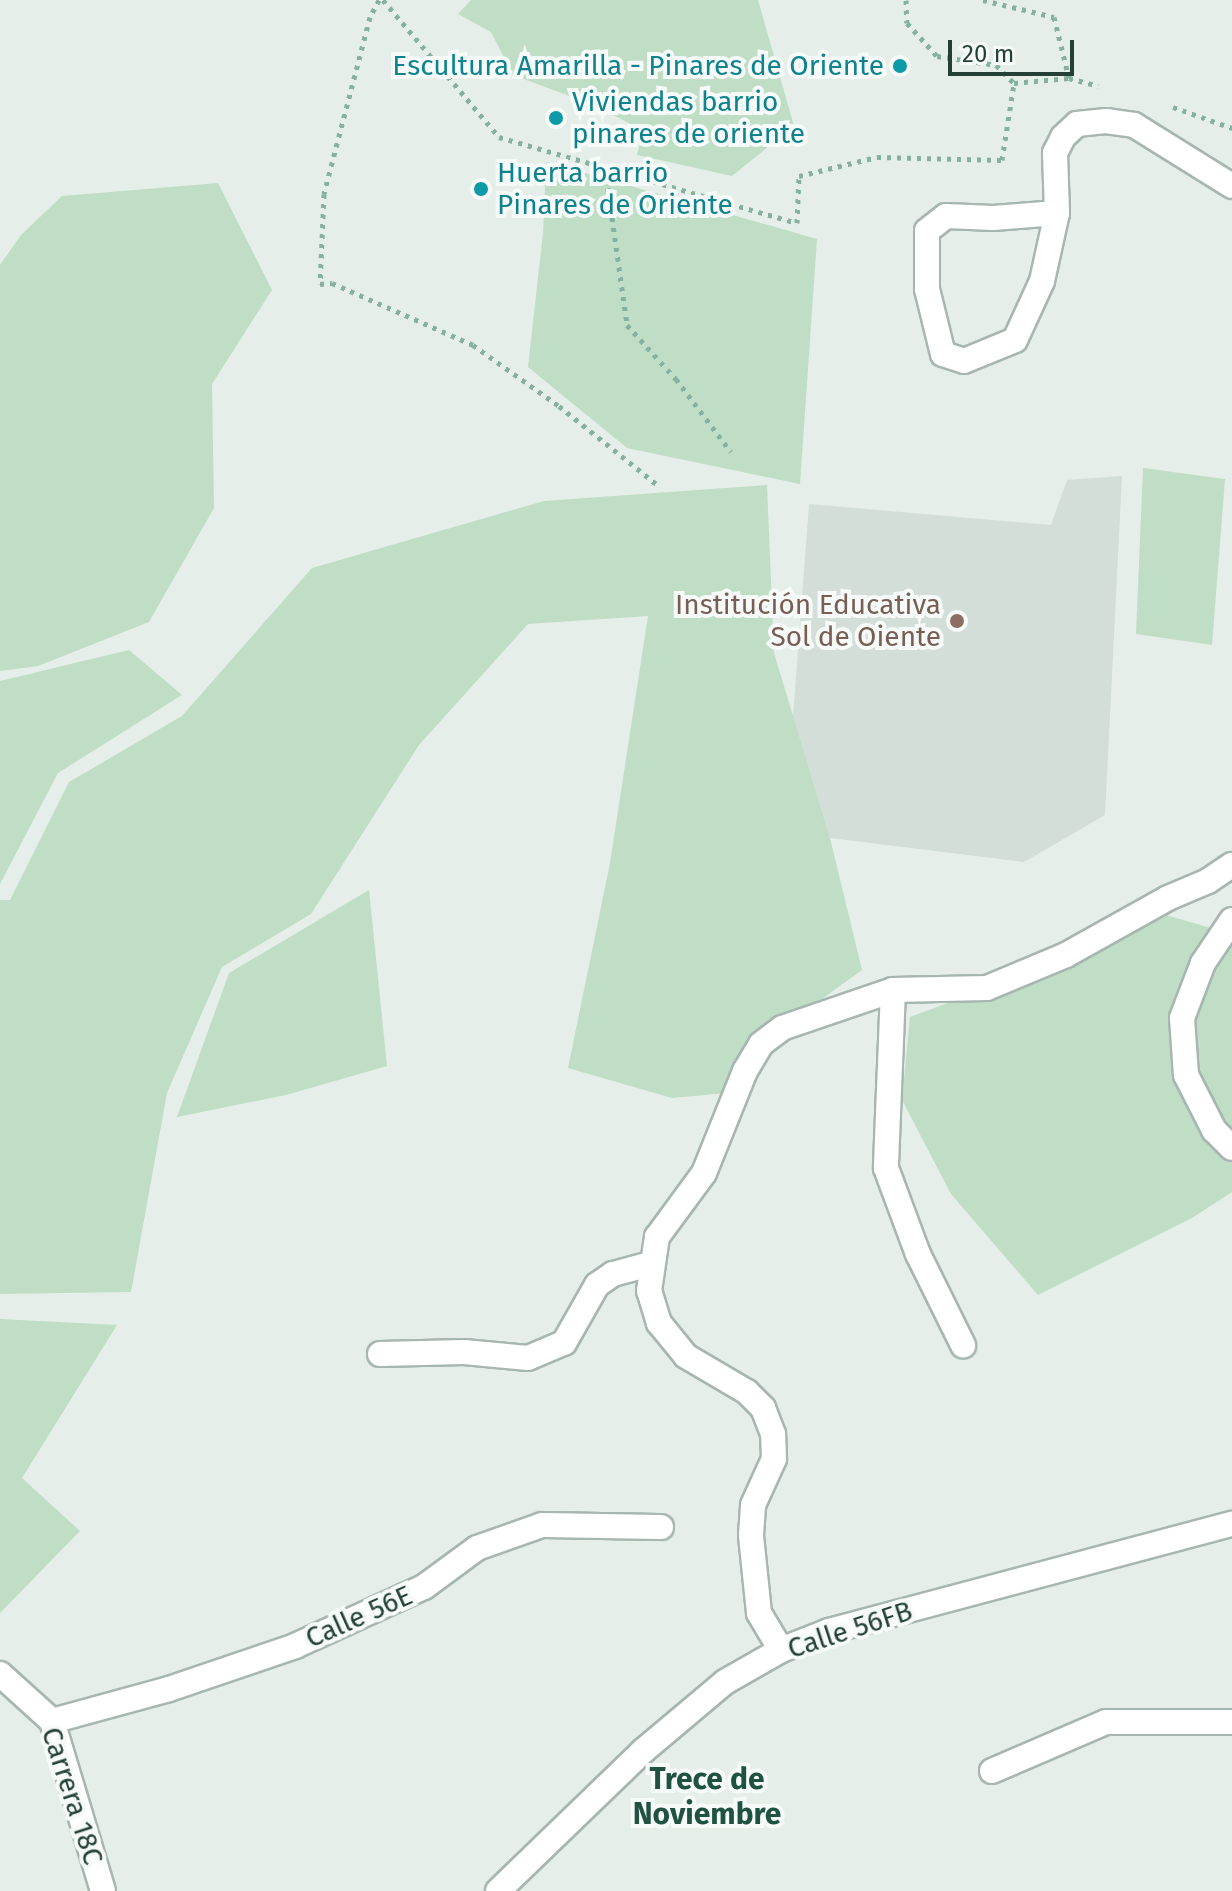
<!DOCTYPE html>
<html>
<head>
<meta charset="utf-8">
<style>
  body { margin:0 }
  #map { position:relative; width:1232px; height:1891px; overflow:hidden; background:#e5eee9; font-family:"Fira Sans",sans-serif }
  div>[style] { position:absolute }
  .built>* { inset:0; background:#d3ded8 }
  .green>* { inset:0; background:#bfdec5 }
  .path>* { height:5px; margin-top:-2.5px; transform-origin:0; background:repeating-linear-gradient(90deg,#86b1a0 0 4px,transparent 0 10px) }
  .roads { filter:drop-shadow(2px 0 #a7b6b0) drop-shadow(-2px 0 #a7b6b0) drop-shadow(0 2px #a7b6b0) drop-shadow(0 -2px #a7b6b0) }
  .minor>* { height:24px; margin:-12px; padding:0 12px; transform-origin:12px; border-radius:12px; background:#fff }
  .dots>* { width:22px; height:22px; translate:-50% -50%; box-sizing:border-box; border:4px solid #f6faf8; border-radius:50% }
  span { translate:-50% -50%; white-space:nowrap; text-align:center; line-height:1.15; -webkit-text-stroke:8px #f6faf8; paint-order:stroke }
  .culture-label { font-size:28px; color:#0d838f }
  .right { translate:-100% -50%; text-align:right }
  .left { translate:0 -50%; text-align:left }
  .education-label { font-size:28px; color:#785e54 }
  .street-label { font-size:28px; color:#244036 }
  .neighbourhood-label { font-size:30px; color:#205242; font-weight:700 }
  .scale { position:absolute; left:948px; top:40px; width:126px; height:36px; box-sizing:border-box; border:4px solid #244036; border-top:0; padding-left:10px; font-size:24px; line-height:28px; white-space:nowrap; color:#244036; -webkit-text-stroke:6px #f6faf8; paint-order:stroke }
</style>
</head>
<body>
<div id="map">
  <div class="built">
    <i style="clip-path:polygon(1122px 476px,1105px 815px,1024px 862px,830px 838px,793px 717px,809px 504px,1051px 525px,1067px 480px)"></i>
  </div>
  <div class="green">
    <i style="clip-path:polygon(471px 0,758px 0,794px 126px,732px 176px,637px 155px,643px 131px,599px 107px,513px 75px,491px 32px,458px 14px)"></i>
    <i style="clip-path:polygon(546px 162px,817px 239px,800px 484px,627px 448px,528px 367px,543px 233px)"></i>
    <i style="clip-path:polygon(218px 183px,272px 290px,212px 384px,214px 508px,149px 622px,38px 666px,0 671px,0 265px,21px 235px,62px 196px)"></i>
    <i style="clip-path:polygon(1143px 468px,1225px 479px,1212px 645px,1136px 634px)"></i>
    <i style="clip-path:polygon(767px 485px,774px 653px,830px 838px,862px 970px,765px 1040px,748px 1091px,672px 1098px,568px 1068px,610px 863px,648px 616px,528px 624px,419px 745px,311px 914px,222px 967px,167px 1093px,131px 1292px,0 1294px,0 900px,10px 900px,69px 782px,182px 716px,312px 568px,544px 501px)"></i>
    <i style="clip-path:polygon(129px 650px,182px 695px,58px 773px,0 884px,0 681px)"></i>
    <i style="clip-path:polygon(369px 890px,387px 1066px,286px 1095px,177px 1117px,229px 973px)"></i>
    <i style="clip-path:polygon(1145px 909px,1232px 934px,1232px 1192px,1192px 1218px,1038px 1295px,951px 1194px,902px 1100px,910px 1017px,996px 985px)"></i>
    <i style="clip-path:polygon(0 1319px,117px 1325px,22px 1478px,80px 1531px,0 1613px)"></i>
  </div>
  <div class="path">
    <i style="left:379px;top:0;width:19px;rotate:118deg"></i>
    <i style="left:370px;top:17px;width:183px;rotate:104.6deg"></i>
    <i style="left:324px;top:194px;width:90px;rotate:92.5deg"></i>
    <i style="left:320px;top:284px;width:12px;rotate:-5deg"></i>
    <i style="left:332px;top:283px;width:154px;rotate:23.7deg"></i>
    <i style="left:473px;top:345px;width:105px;rotate:35.3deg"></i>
    <i style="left:559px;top:406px;width:128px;rotate:38.7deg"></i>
    <i style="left:383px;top:0;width:180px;rotate:49.7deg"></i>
    <i style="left:499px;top:137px;width:310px;rotate:16.1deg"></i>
    <i style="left:797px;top:223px;width:47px;rotate:-87.6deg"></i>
    <i style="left:799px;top:176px;width:80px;rotate:-13.7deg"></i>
    <i style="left:877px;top:157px;width:125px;rotate:1.4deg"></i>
    <i style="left:1002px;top:160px;width:78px;rotate:-81.1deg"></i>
    <i style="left:1014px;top:83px;width:55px;rotate:-5.2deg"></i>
    <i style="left:1069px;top:78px;width:30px;rotate:15deg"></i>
    <i style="left:906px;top:0;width:23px;rotate:88deg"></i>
    <i style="left:907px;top:23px;width:45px;rotate:47.7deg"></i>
    <i style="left:937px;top:56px;width:60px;rotate:8.7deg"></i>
    <i style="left:996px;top:65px;width:25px;rotate:45deg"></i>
    <i style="left:983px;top:0;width:73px;rotate:13.5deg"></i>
    <i style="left:1054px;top:17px;width:63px;rotate:76.2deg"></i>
    <i style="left:1173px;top:107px;width:63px;rotate:19.6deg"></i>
    <i style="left:605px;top:168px;width:159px;rotate:82deg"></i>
    <i style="left:627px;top:325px;width:73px;rotate:47.8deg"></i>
    <i style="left:676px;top:379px;width:91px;rotate:53deg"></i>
  </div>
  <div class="roads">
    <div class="minor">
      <i style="left:1057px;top:213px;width:64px;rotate:175.5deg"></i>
      <i style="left:993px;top:218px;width:47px;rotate:-177.6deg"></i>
      <i style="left:946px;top:216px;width:24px;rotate:142deg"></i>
      <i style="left:927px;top:231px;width:58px;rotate:90deg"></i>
      <i style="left:927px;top:289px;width:67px;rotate:76.2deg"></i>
      <i style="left:943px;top:354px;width:22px;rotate:18deg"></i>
      <i style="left:964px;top:361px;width:55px;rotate:-22.4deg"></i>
      <i style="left:1015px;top:340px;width:65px;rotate:-65.4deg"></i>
      <i style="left:1042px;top:281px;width:70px;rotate:-77.6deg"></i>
      <i style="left:1057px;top:213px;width:60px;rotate:-91.9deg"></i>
      <i style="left:1055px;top:153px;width:18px;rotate:-63deg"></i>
      <i style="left:1063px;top:137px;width:19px;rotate:-43deg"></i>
      <i style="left:1077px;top:124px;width:29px;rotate:-6deg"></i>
      <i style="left:1106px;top:121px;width:28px;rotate:8deg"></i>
      <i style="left:1134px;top:125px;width:115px;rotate:31.9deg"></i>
      <i style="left:1232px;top:920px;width:52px;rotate:124deg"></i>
      <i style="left:1203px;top:963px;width:59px;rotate:110.9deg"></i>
      <i style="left:1182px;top:1018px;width:57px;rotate:86deg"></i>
      <i style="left:1186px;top:1075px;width:62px;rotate:63deg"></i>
      <i style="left:1214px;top:1130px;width:25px;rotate:45deg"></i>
      <i style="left:893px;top:990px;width:178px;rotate:92.3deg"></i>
      <i style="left:886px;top:1168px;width:92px;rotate:69.6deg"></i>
      <i style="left:918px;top:1254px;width:102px;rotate:63.7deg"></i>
      <i style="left:380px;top:1354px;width:84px;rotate:-1.4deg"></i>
      <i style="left:464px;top:1352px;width:64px;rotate:5.4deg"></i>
      <i style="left:528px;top:1358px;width:39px;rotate:-23deg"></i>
      <i style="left:564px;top:1343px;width:67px;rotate:-60.4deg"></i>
      <i style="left:597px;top:1285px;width:19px;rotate:-35deg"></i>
      <i style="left:613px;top:1274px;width:39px;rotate:-15deg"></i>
      <i style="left:781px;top:1650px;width:43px;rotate:-120.7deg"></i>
      <i style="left:759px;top:1613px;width:78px;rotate:-95.9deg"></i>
      <i style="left:751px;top:1535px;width:30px;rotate:-86deg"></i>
      <i style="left:753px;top:1505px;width:51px;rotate:-65.5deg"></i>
      <i style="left:774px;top:1459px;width:25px;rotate:-92deg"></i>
      <i style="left:773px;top:1434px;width:28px;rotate:-111deg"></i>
      <i style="left:763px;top:1408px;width:23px;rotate:-135deg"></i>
      <i style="left:747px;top:1392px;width:71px;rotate:-149.5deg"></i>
      <i style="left:686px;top:1356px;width:43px;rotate:-129.3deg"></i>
      <i style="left:659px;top:1323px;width:34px;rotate:-107deg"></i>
      <i style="left:649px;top:1291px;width:55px;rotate:-81.6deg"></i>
      <i style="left:657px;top:1237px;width:79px;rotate:-53.7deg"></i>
      <i style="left:704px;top:1173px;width:110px;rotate:-68.1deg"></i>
      <i style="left:745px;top:1071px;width:31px;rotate:-59deg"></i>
      <i style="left:761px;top:1044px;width:26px;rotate:-37deg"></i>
      <i style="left:782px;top:1028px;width:117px;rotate:-18.9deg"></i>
      <i style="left:893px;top:990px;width:94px;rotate:-1.2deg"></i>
      <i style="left:987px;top:988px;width:86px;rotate:-22.7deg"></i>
      <i style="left:1066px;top:955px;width:117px;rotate:-29.2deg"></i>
      <i style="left:1168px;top:898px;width:43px;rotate:-23deg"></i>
      <i style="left:1208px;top:881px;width:29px;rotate:-34deg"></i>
      <i style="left:0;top:1674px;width:70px;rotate:42.1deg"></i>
      <i style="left:52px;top:1721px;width:177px;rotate:73.3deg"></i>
      <i style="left:52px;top:1721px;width:121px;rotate:-15.3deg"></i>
      <i style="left:169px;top:1689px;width:133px;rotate:-18.8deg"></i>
      <i style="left:295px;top:1646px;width:142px;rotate:-24.6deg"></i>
      <i style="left:424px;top:1587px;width:66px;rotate:-36.3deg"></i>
      <i style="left:477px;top:1548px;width:69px;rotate:-19.5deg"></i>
      <i style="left:542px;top:1525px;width:119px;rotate:1deg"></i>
      <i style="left:992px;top:1771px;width:124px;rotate:-23.3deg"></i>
      <i style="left:1106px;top:1722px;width:126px"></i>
      <i style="left:498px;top:1891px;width:202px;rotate:-44deg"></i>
      <i style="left:643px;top:1751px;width:107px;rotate:-40.1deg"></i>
      <i style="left:725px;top:1682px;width:64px;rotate:-29.7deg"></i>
      <i style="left:781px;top:1650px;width:52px;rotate:-21.6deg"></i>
      <i style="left:829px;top:1631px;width:417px;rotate:-14.9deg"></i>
    </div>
  </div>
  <div class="dots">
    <i style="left:900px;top:66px;background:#0f9aa8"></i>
    <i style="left:556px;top:118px;background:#0f9aa8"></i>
    <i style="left:481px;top:189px;background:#0f9aa8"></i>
    <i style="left:957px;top:621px;background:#8d6e63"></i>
  </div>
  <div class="culture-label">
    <span class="right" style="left:884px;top:66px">Escultura Amarilla - Pinares de Oriente</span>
    <span class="left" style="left:572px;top:118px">Viviendas barrio<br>pinares de oriente</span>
    <span class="left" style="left:497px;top:189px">Huerta barrio<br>Pinares de Oriente</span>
  </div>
  <div class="education-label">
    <span class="right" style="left:941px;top:621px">Institución Educativa<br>Sol de Oiente</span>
  </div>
  <div class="street-label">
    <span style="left:359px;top:1617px;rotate:-24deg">Calle 56E</span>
    <span style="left:850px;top:1630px;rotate:-18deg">Calle 56FB</span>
    <span style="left:72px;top:1796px;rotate:72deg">Carrera 18C</span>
  </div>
  <div class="neighbourhood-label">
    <span style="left:707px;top:1796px">Trece de<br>Noviembre</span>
  </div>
  <div class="scale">20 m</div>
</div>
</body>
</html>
